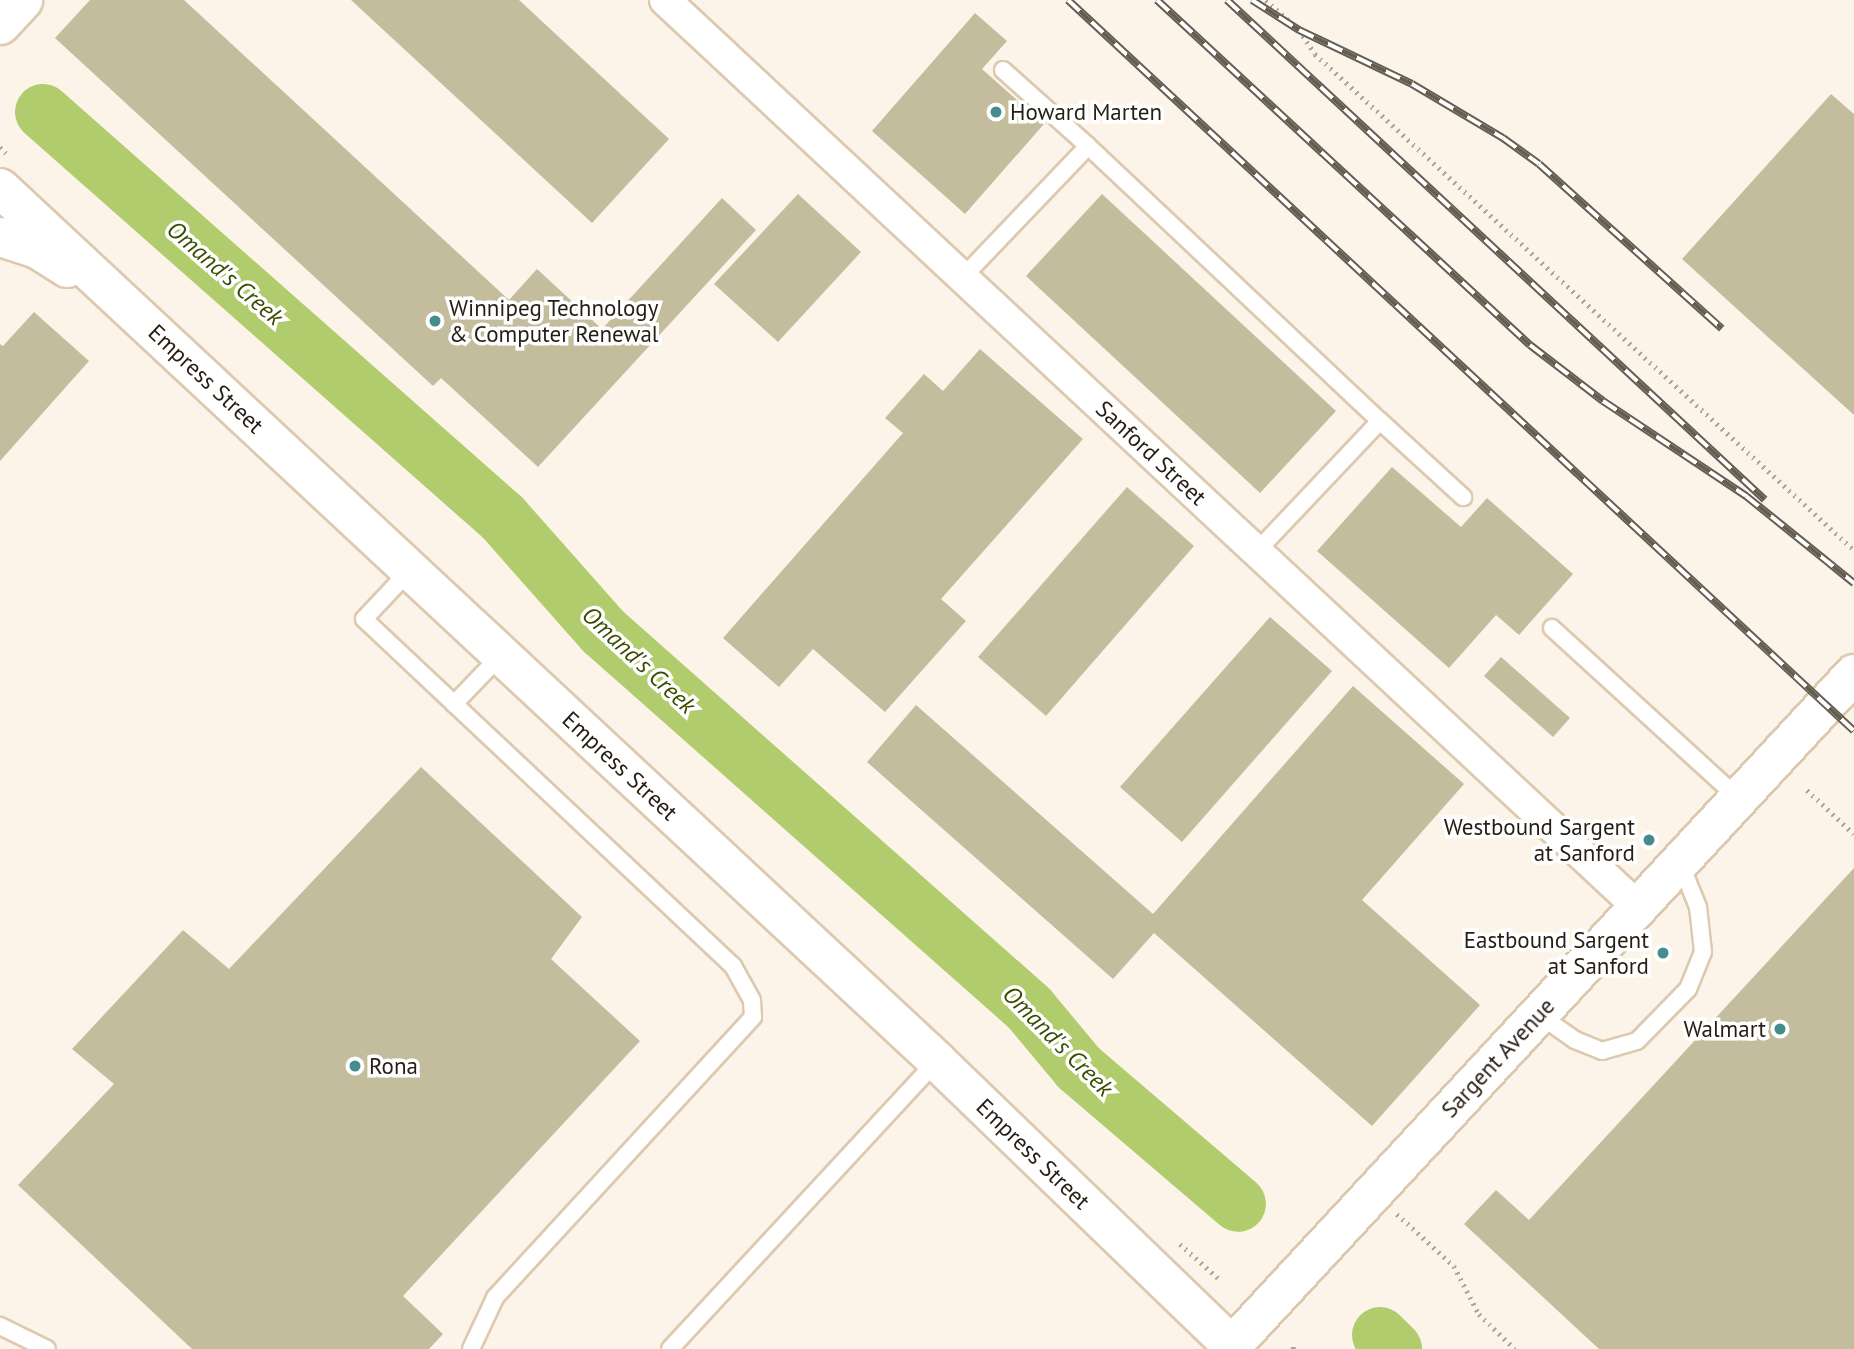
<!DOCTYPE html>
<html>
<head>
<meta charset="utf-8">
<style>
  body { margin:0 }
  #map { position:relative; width:1854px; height:1349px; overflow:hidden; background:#fcf4e9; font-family:"PT Sans",sans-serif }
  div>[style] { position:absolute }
  .river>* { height:56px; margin:-28px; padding:0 28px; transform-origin:28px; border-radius:28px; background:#b0cc6c }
  .building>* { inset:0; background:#c3bd9e }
  .path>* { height:4.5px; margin-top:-2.25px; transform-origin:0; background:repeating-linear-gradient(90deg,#aea79c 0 2px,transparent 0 7px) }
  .roads { filter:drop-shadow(2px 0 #ddc9ae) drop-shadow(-2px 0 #ddc9ae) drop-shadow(0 2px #ddc9ae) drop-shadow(0 -2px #ddc9ae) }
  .service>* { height:16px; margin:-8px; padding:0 8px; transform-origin:8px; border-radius:8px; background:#fff }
  .minor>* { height:30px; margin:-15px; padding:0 15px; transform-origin:15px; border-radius:15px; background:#fff }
  .tertiary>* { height:37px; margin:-18.5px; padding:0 18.5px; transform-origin:18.5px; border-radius:18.5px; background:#fff }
  .secondary>* { height:38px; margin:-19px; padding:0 19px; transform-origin:19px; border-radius:19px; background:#fff }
  .rail>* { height:8px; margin-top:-4px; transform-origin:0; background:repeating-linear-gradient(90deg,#fff 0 16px,#645d52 0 32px); box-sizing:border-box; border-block:2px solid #645d52 }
  .dots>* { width:19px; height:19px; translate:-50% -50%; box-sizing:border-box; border:4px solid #fff; border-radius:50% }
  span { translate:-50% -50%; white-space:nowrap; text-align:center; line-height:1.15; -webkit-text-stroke:7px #fff; paint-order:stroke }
  .poi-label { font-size:23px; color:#251e14 }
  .left { translate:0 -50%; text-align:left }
  .right { translate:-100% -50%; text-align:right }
  .street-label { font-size:23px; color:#251e14 }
  .water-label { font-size:24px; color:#3b4b00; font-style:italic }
</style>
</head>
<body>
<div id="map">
  <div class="river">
    <i style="left:43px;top:112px;width:614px;rotate:41.43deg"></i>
    <i style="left:503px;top:518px;width:152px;rotate:48.5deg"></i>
    <i style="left:604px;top:632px;width:567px;rotate:41.5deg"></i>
    <i style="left:1029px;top:1008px;width:78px;rotate:50.2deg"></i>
    <i style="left:1079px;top:1068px;width:209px;rotate:40.5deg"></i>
    <i style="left:1380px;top:1335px;width:20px;rotate:45deg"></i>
  </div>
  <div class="building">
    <i style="clip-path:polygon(90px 0,184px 0,509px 300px,537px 269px,602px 329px,722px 198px,756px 230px,538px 467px,441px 378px,433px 386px,55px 38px)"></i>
    <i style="clip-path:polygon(351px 0,519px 0,669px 139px,592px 223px)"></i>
    <i style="clip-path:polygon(975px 13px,1007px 41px,982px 69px,1044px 124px,965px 214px,872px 131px)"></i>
    <i style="clip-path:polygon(1831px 94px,1854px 114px,1854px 415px,1682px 259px)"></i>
    <i style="clip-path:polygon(798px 194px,861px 252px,778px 342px,714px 284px)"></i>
    <i style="clip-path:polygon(1102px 194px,1336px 411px,1260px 493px,1026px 276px)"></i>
    <i style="clip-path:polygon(34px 312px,89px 361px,0 461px,0 344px,3px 346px)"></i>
    <i style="clip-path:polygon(980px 349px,1083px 439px,941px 599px,966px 621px,885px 712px,813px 649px,779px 687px,723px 638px,903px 433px,885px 418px,924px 374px,943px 391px)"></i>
    <i style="clip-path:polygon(1392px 467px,1461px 527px,1487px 498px,1573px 574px,1519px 635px,1496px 615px,1449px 668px,1317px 551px)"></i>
    <i style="clip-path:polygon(1127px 487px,1194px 546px,1046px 716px,978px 657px)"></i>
    <i style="clip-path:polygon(1270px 617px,1332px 671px,1182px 842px,1120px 787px)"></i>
    <i style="clip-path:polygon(1501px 657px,1570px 718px,1553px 737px,1484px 676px)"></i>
    <i style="clip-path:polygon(1353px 686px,1464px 784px,1362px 900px,1480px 1005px,1372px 1126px,1154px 933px,1113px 979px,867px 762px,916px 705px,1153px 914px)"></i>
    <i style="clip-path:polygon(421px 767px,582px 917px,551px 959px,640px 1041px,403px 1296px,443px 1334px,429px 1349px,192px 1349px,18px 1185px,114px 1084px,72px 1049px,183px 930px,229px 969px)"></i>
    <i style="clip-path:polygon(1854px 868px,1854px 1349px,1599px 1349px,1464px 1224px,1496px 1190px,1529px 1220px)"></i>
  </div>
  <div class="path">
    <i style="left:1266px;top:0;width:45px;rotate:42.3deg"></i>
    <i style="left:1299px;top:30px;width:29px;rotate:56deg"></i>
    <i style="left:1315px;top:54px;width:732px;rotate:42.62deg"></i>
    <i style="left:0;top:147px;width:10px;rotate:45deg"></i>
    <i style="left:1807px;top:790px;width:64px;rotate:43.1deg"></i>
    <i style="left:1397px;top:1214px;width:77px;rotate:42.4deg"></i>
    <i style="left:1454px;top:1266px;width:54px;rotate:62.5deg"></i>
    <i style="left:1479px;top:1314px;width:50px;rotate:44.2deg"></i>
    <i style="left:1180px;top:1244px;width:51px;rotate:41.8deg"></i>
    <i style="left:1293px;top:1349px;width:6px;rotate:-90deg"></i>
  </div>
  <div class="roads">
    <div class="service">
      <i style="left:1003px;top:70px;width:114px;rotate:41.8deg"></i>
      <i style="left:963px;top:277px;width:181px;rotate:-46.3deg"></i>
      <i style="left:1088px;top:146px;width:401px;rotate:43.3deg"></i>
      <i style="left:1380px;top:421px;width:179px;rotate:133.4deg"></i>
      <i style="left:1380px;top:421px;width:113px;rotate:42.5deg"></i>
      <i style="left:410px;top:570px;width:67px;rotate:133.2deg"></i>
      <i style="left:364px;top:619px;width:507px;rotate:43.24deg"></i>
      <i style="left:733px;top:966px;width:39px;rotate:61deg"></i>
      <i style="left:752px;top:1000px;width:17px;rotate:87deg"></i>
      <i style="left:753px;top:1017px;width:381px;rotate:132.6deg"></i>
      <i style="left:495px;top:1298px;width:56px;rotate:115.2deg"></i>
      <i style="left:1552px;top:628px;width:252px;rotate:42.4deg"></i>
      <i style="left:454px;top:704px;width:68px;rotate:-46.2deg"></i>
      <i style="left:1538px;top:1014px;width:45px;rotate:35.1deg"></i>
      <i style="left:1575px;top:1040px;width:29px;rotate:22deg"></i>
      <i style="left:1602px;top:1051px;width:36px;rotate:-16deg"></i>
      <i style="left:1637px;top:1041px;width:73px;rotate:-45.6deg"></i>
      <i style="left:1688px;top:989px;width:40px;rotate:-68deg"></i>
      <i style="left:1703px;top:952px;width:45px;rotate:-96.3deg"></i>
      <i style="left:1698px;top:907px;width:48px;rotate:-112.2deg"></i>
      <i style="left:0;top:1326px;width:52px;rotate:26.1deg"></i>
      <i style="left:670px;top:1349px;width:393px;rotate:-47.2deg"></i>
    </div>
    <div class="minor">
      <i style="left:665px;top:0;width:1329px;rotate:42.99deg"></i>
    </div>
    <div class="tertiary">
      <i style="left:0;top:25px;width:34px;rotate:-47deg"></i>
    </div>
    <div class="secondary">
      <i style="left:0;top:188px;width:1281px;rotate:42.97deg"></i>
      <i style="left:937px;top:1061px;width:414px;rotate:44deg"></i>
      <i style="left:0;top:237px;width:39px;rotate:18deg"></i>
      <i style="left:37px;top:249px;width:36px;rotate:32deg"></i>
      <i style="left:1229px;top:1349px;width:920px;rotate:-47.2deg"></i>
    </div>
  </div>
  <div class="rail">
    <i style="left:1068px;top:0;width:1073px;rotate:42.92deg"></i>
    <i style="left:1157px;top:0;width:508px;rotate:42.77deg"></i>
    <i style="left:1530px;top:345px;width:92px;rotate:37.5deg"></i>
    <i style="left:1603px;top:401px;width:172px;rotate:33.6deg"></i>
    <i style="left:1746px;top:496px;width:139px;rotate:38.9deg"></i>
    <i style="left:1227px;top:0;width:734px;rotate:42.9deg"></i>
    <i style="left:1252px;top:0;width:56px;rotate:32.6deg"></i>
    <i style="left:1299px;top:30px;width:125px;rotate:25.5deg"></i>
    <i style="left:1412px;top:84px;width:106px;rotate:30.7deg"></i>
    <i style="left:1503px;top:138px;width:44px;rotate:35.8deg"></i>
    <i style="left:1539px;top:164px;width:246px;rotate:42deg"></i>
  </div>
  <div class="dots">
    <i style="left:996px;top:112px;background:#458d8c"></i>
    <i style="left:435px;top:321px;background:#458d8c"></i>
    <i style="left:1649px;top:840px;background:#458d8c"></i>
    <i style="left:1663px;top:953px;background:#458d8c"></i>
    <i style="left:1780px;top:1029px;background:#458d8c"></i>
    <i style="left:355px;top:1066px;background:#458d8c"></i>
  </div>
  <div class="poi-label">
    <span class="left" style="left:1010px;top:112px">Howard Marten</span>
    <span class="left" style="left:449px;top:321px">Winnipeg Technology<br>&amp; Computer Renewal</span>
    <span class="right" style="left:1635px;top:840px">Westbound Sargent<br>at Sanford</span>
    <span class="right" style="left:1649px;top:953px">Eastbound Sargent<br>at Sanford</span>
    <span class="right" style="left:1766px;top:1029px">Walmart</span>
    <span class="left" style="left:369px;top:1066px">Rona</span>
  </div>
  <div class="street-label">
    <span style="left:206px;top:379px;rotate:43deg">Empress Street</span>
    <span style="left:1151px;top:453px;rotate:43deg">Sanford Street</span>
    <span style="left:620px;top:766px;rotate:43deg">Empress Street</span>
    <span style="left:1498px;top:1058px;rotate:-47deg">Sargent Avenue</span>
    <span style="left:1033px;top:1154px;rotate:44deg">Empress Street</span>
  </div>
  <div class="water-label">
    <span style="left:225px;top:273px;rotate:41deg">Omand's Creek</span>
    <span style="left:639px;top:660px;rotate:43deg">Omand's Creek</span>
    <span style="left:1058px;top:1041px;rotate:45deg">Omand's Creek</span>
  </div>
</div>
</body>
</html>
